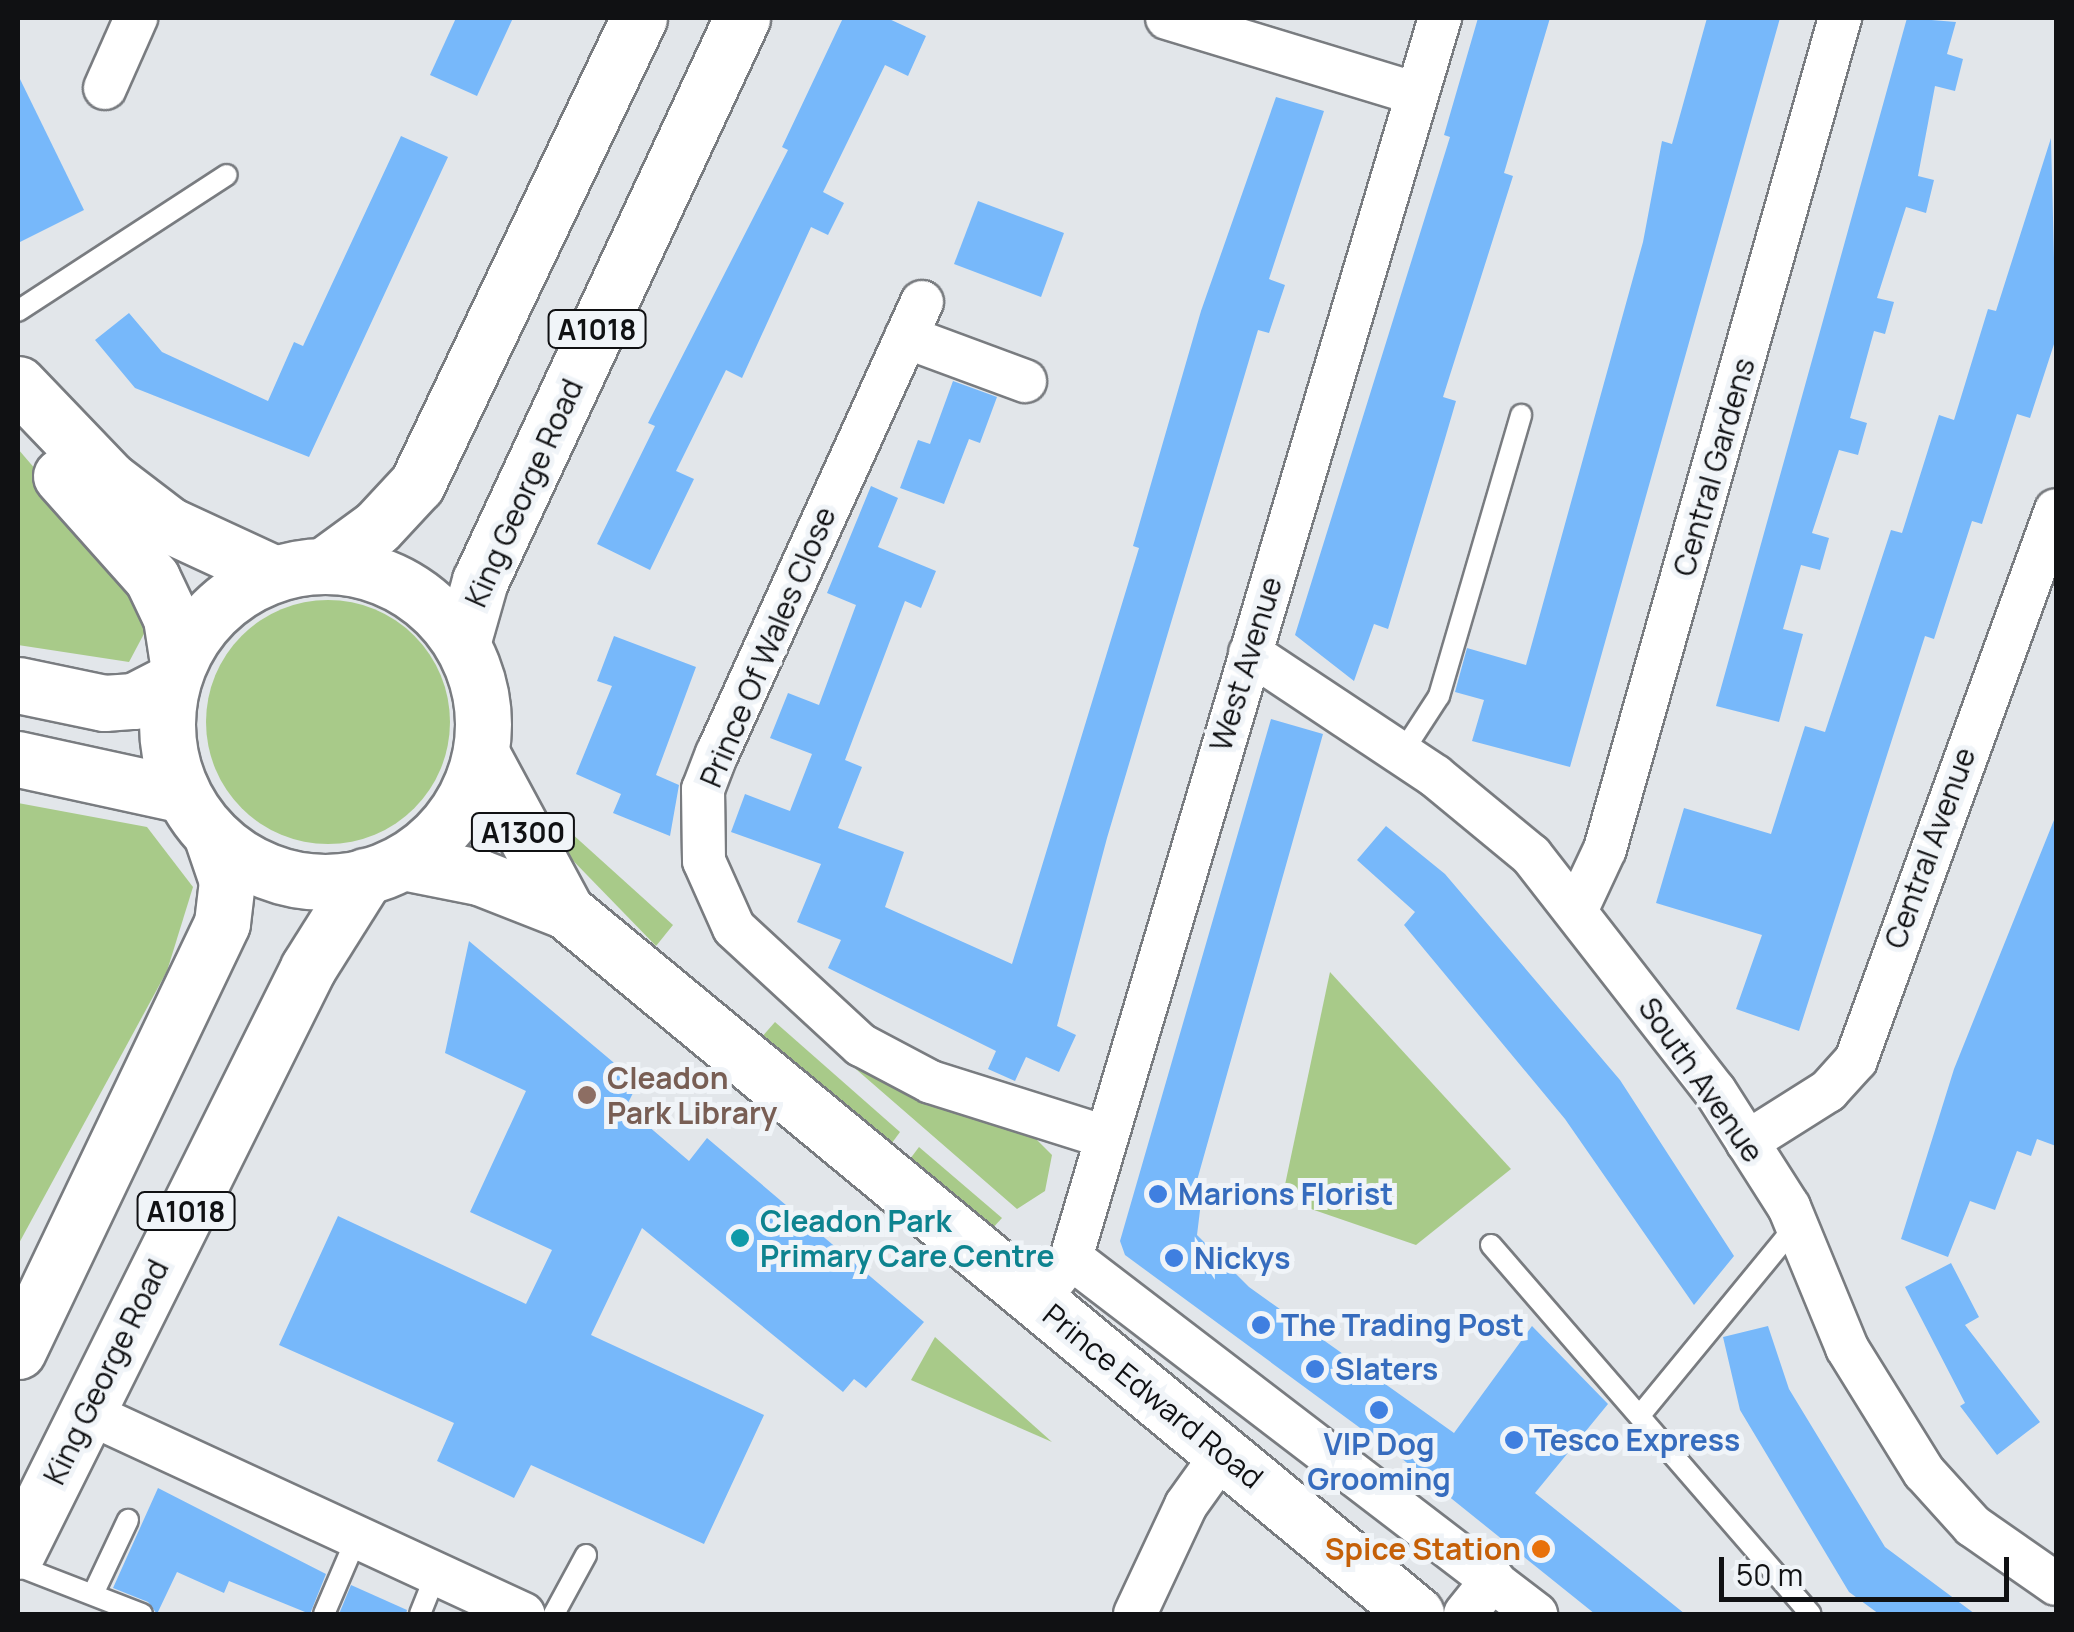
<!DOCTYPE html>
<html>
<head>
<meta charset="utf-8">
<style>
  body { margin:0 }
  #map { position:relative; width:2074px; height:1632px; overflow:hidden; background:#e2e6ea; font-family:Manrope,sans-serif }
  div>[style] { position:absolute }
  .green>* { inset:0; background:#a8ca89 }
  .round { border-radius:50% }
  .building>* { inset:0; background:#77b8fa }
  .roads { filter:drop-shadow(2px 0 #797c80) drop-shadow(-2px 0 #797c80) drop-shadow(0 2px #797c80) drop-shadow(0 -2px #797c80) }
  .lane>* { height:20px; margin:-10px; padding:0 10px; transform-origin:10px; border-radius:10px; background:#fff }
  .street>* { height:42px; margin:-21px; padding:0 21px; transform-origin:21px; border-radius:21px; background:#fff }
  .secondary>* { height:55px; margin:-27.5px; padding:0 27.5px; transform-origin:27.5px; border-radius:27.5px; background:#fff }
  .primary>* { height:55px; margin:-27.5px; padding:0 27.5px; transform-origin:27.5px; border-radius:27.5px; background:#fff }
  .highway>* { height:55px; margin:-27.5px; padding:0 27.5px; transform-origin:27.5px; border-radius:27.5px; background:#fff }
  .highway>.ring { margin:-27.5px; padding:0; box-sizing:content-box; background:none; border:55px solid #fff; border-radius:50% }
  .dots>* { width:28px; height:28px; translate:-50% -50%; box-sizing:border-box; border:5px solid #f0f4f8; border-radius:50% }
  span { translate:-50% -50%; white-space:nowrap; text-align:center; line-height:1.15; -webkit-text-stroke:10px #f0f4f8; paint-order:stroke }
  .shield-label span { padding:2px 8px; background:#f0f4f8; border:2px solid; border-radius:8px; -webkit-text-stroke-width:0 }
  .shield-label { font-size:28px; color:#101113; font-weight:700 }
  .street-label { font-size:30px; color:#101113 }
  .education-label { font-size:30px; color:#785e54; font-weight:700 }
  .left { translate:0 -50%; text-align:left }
  .shop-label { font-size:30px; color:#366cbe; font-weight:700 }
  .culture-label { font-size:30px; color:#0d838f; font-weight:700 }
  .food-label { font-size:30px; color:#c56008; font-weight:700 }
  .right { translate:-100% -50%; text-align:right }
  .frame { position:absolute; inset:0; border:20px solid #101113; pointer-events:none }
  .scale { position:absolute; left:1719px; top:1557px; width:290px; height:45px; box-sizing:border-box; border:5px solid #101113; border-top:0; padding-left:12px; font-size:30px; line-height:35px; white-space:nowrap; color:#101113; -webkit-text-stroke:8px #f0f4f8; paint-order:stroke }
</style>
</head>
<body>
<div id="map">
  <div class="green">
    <i style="clip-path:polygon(18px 449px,134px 584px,146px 630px,129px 662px,18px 645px)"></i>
    <i class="round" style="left:206px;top:600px;width:244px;height:244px"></i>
    <i style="clip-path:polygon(18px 803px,147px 827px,193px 887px,167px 971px,18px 1245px)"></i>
    <i style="clip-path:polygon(570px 832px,673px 925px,656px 946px,552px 839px)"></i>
    <i style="clip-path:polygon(1330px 972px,1511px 1169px,1416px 1245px,1282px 1199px)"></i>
    <i style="clip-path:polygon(775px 1022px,900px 1132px,889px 1147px,759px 1040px)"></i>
    <i style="clip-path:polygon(842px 1057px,918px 1098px,1031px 1134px,1052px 1155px,1045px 1191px,1017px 1209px)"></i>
    <i style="clip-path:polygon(919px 1147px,1002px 1218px,990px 1231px,907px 1163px)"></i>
    <i style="clip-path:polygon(935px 1337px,1052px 1442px,911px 1380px)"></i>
  </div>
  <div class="building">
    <i style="clip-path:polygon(456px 18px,513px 18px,477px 96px,430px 75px)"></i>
    <i style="clip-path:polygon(843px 18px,887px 18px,926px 36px,908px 76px,885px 65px,823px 192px,844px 203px,828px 235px,811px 227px,742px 378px,726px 370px,676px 471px,694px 479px,650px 570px,597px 544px,655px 426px,648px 423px,788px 150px,782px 147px)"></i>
    <i style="clip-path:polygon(1478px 18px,1550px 18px,1504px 173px,1513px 176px,1443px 397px,1456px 401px,1444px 442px,1388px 629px,1374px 624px,1354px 681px,1295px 635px,1450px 137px,1444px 135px)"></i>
    <i style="clip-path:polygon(1707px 18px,1780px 18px,1570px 767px,1472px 741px,1484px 700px,1455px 692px,1467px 648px,1526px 665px,1643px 242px,1662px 141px,1672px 144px)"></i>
    <i style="clip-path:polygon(1907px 18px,1956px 22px,1947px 54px,1963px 59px,1955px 91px,1935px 86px,1918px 176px,1934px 180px,1926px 213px,1906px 207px,1877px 298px,1894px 302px,1885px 334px,1874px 331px,1850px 418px,1867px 423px,1858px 455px,1839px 450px,1812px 533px,1829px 538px,1820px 570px,1801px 565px,1783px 629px,1803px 634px,1779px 722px,1716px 706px)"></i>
    <i style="clip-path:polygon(18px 75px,84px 210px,18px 243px)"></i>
    <i style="clip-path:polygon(1276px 97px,1324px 111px,1269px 279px,1285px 285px,1269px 333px,1258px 330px,1107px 838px,1057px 1026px,1076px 1035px,1059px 1072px,1026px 1057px,1015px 1081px,988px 1069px,996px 1051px,828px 968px,841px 940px,797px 922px,821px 864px,731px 832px,745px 794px,790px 811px,812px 754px,770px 738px,788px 693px,819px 705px,856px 605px,827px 593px,871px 486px,898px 498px,878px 547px,936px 571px,921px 608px,905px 601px,845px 760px,862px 767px,838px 828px,904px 852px,885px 907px,1012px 964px,1139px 548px,1133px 546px,1201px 311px)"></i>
    <i style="clip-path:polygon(401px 136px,448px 157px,309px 457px,135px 388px,95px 340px,129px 313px,162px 352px,268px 401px,294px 342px,303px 346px)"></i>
    <i style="clip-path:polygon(2051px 138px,2056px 338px,2030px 418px,2017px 414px,1982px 524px,1972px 521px,1934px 639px,1925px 636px,1799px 1031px,1736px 1009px,1762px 935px,1656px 903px,1684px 808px,1771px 834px,1805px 726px,1825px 732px,1891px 530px,1902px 533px,1939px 415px,1954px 420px,1988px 309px,1996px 311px)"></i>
    <i style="clip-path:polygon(978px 201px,1064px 233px,1041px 297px,954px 264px)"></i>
    <i style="clip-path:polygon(953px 381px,997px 397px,980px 443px,969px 439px,944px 504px,900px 488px,918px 440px,930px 444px)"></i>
    <i style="clip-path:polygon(614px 636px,696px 667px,656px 775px,679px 785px,670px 836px,613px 813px,621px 794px,576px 774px,612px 686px,597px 681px)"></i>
    <i style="clip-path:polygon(1271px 719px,1323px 734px,1196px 1184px,1203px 1186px,1197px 1235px,1249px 1287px,1454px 1433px,1532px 1326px,1608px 1404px,1535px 1493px,1685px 1614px,1595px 1614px,1401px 1458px,1125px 1255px,1120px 1241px)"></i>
    <i style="clip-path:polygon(2054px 820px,2056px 1146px,2037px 1139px,2031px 1156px,2017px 1151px,1995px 1210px,1970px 1201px,1948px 1257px,1901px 1239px,1954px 1069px)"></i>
    <i style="clip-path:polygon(1386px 826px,1445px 874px,1620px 1080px,1734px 1256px,1694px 1305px,1565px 1119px,1404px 925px,1415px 912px,1357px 860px)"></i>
    <i style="clip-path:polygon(469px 941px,638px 1083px,626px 1107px,689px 1161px,707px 1138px,924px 1322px,866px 1388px,854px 1379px,843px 1392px,642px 1228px,591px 1335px,764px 1415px,704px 1544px,531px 1465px,514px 1498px,437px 1461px,454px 1423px,279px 1345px,338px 1216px,526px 1304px,552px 1250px,470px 1212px,526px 1091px,445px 1053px)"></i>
    <i style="clip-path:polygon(1951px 1263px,1979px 1317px,1965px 1325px,2040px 1422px,1997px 1455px,1960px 1406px,1965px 1403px,1905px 1287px)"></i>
    <i style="clip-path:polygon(1768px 1326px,1789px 1389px,1885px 1547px,1975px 1614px,1879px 1614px,1849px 1592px,1740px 1410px,1723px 1337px)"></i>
    <i style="clip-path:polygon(158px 1488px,326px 1574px,310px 1614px,229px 1581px,224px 1593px,177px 1572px,157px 1614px,148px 1602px,113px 1588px)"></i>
    <i style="clip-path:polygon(351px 1585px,407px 1610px,406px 1614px,339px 1614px)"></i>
  </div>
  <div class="roads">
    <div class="lane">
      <i style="left:18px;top:311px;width:249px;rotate:-33.1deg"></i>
      <i style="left:1402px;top:753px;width:68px;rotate:-57deg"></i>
      <i style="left:1439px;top:696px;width:293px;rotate:-73.7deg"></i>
      <i style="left:1491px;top:1245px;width:488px;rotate:49.1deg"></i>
      <i style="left:1641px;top:1414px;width:244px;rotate:-50.6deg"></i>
      <i style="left:18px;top:1566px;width:133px;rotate:21.2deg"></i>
      <i style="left:93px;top:1594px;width:82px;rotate:-64.7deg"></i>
      <i style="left:324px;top:1614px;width:84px;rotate:-66.8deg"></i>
      <i style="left:420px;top:1614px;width:43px;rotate:-68.2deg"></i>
      <i style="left:554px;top:1614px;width:67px;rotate:-61.5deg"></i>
    </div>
    <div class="street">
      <i style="left:1167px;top:18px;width:261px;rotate:16.9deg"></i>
      <i style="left:105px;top:88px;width:77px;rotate:-66.1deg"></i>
      <i style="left:922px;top:302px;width:495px;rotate:114.4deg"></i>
      <i style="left:717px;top:753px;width:39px;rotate:111deg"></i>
      <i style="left:703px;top:789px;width:72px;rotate:89.2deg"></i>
      <i style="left:704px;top:861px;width:73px;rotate:65.9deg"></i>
      <i style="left:734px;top:928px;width:173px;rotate:42.7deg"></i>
      <i style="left:861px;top:1045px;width:79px;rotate:27.9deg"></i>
      <i style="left:931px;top:1082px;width:182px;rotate:17.5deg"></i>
      <i style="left:906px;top:337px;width:127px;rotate:20.3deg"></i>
      <i style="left:1250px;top:653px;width:222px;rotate:33.6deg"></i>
      <i style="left:1435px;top:776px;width:124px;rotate:39.5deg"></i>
      <i style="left:1531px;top:855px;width:299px;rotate:52.1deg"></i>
      <i style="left:1715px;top:1091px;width:138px;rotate:57.5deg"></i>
      <i style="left:1789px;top:1207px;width:152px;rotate:67.6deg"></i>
      <i style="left:1847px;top:1348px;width:146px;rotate:58.2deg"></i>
      <i style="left:1924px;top:1472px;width:73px;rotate:47.8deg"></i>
      <i style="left:1973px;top:1526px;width:101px;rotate:34.9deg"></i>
      <i style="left:1576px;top:911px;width:68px;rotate:-64.9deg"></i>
      <i style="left:1605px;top:849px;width:864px;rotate:-74.21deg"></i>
      <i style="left:1747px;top:1142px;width:96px;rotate:-32.2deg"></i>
      <i style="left:1828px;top:1091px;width:42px;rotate:-47.9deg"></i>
      <i style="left:1856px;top:1060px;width:585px;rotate:-70.02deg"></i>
      <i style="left:1071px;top:1258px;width:586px;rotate:37.44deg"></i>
      <i style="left:1037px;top:1302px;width:56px;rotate:-52.3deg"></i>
      <i style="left:1071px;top:1258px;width:1294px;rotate:-73.43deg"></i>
      <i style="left:86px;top:1412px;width:482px;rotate:24.8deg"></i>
      <i style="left:1135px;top:1614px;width:120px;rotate:-64.9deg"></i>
      <i style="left:1186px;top:1505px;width:65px;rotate:-54.4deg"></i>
      <i style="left:1465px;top:1614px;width:45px;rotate:-51.3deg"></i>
    </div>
    <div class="secondary">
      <i style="left:18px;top:384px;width:133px;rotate:46.2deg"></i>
      <i style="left:110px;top:480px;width:74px;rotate:37.3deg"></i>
      <i style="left:169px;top:525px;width:115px;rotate:24.8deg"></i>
      <i style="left:61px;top:476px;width:137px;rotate:48.3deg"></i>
      <i style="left:152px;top:578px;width:44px;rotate:64.6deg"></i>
      <i style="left:171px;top:618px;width:46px;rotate:81.2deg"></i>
    </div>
    <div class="primary">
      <i style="left:325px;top:565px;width:64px;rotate:-36.2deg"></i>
      <i style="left:377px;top:527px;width:59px;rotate:-47.1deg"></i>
      <i style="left:417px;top:484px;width:516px;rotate:-64.53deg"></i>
      <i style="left:462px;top:644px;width:66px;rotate:-74.1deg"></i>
      <i style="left:480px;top:581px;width:621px;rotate:-65.04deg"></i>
      <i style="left:481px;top:753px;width:179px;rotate:61.7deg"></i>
      <i style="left:403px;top:862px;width:77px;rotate:11.2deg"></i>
      <i style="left:479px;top:877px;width:93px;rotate:21.3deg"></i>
      <i style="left:566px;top:911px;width:1103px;rotate:39.59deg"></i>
    </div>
    <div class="highway">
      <i class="ring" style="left:167px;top:566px;width:261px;height:261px"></i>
      <i style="left:18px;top:685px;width:88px;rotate:11.8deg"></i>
      <i style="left:104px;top:703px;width:30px;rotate:-4deg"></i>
      <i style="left:134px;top:701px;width:42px;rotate:-27.2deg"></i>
      <i style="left:18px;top:759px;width:169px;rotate:12.3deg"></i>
      <i style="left:18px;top:1351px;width:474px;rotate:-64.5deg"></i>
      <i style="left:222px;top:923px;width:42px;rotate:-83.2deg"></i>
      <i style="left:227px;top:881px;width:50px;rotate:-108.8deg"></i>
      <i style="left:18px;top:1551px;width:651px;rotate:-63.55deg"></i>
      <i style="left:308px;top:968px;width:109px;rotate:-57.8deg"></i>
    </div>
  </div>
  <div class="dots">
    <i style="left:587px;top:1095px;background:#8d6e63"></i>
    <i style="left:1158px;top:1194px;background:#3f7fe0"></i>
    <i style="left:740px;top:1238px;background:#0f9aa8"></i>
    <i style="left:1174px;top:1258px;background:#3f7fe0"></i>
    <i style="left:1261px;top:1325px;background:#3f7fe0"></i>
    <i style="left:1315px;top:1369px;background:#3f7fe0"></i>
    <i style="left:1379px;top:1410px;background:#3f7fe0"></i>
    <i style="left:1514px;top:1440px;background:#3f7fe0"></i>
    <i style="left:1541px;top:1549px;background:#e8710a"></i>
  </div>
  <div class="shield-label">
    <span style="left:597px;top:329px">A1018</span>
    <span style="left:523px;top:832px">A1300</span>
    <span style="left:186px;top:1211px">A1018</span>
  </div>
  <div class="street-label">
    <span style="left:1714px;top:467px;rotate:-74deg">Central Gardens</span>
    <span style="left:524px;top:493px;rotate:-66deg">King George Road</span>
    <span style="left:768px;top:647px;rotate:-67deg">Prince Of Wales Close</span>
    <span style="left:1246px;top:664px;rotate:-73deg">West Avenue</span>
    <span style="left:1930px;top:848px;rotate:-70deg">Central Avenue</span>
    <span style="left:1701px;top:1080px;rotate:55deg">South Avenue</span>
    <span style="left:106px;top:1372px;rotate:-64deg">King George Road</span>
    <span style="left:1153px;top:1396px;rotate:39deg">Prince Edward Road</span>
  </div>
  <div class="education-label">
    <span class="left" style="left:607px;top:1095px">Cleadon<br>Park Library</span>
  </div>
  <div class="shop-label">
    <span class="left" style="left:1178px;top:1194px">Marions Florist</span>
    <span class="left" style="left:1194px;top:1258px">Nickys</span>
    <span class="left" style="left:1281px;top:1325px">The Trading Post</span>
    <span class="left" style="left:1335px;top:1369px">Slaters</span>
    <span class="left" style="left:1534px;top:1440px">Tesco Express</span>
    <span style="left:1379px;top:1461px">VIP Dog<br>Grooming</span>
  </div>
  <div class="culture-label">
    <span class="left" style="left:760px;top:1238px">Cleadon Park<br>Primary Care Centre</span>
  </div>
  <div class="food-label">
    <span class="right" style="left:1521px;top:1549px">Spice Station</span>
  </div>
  <div class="frame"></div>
  <div class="scale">50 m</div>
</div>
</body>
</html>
